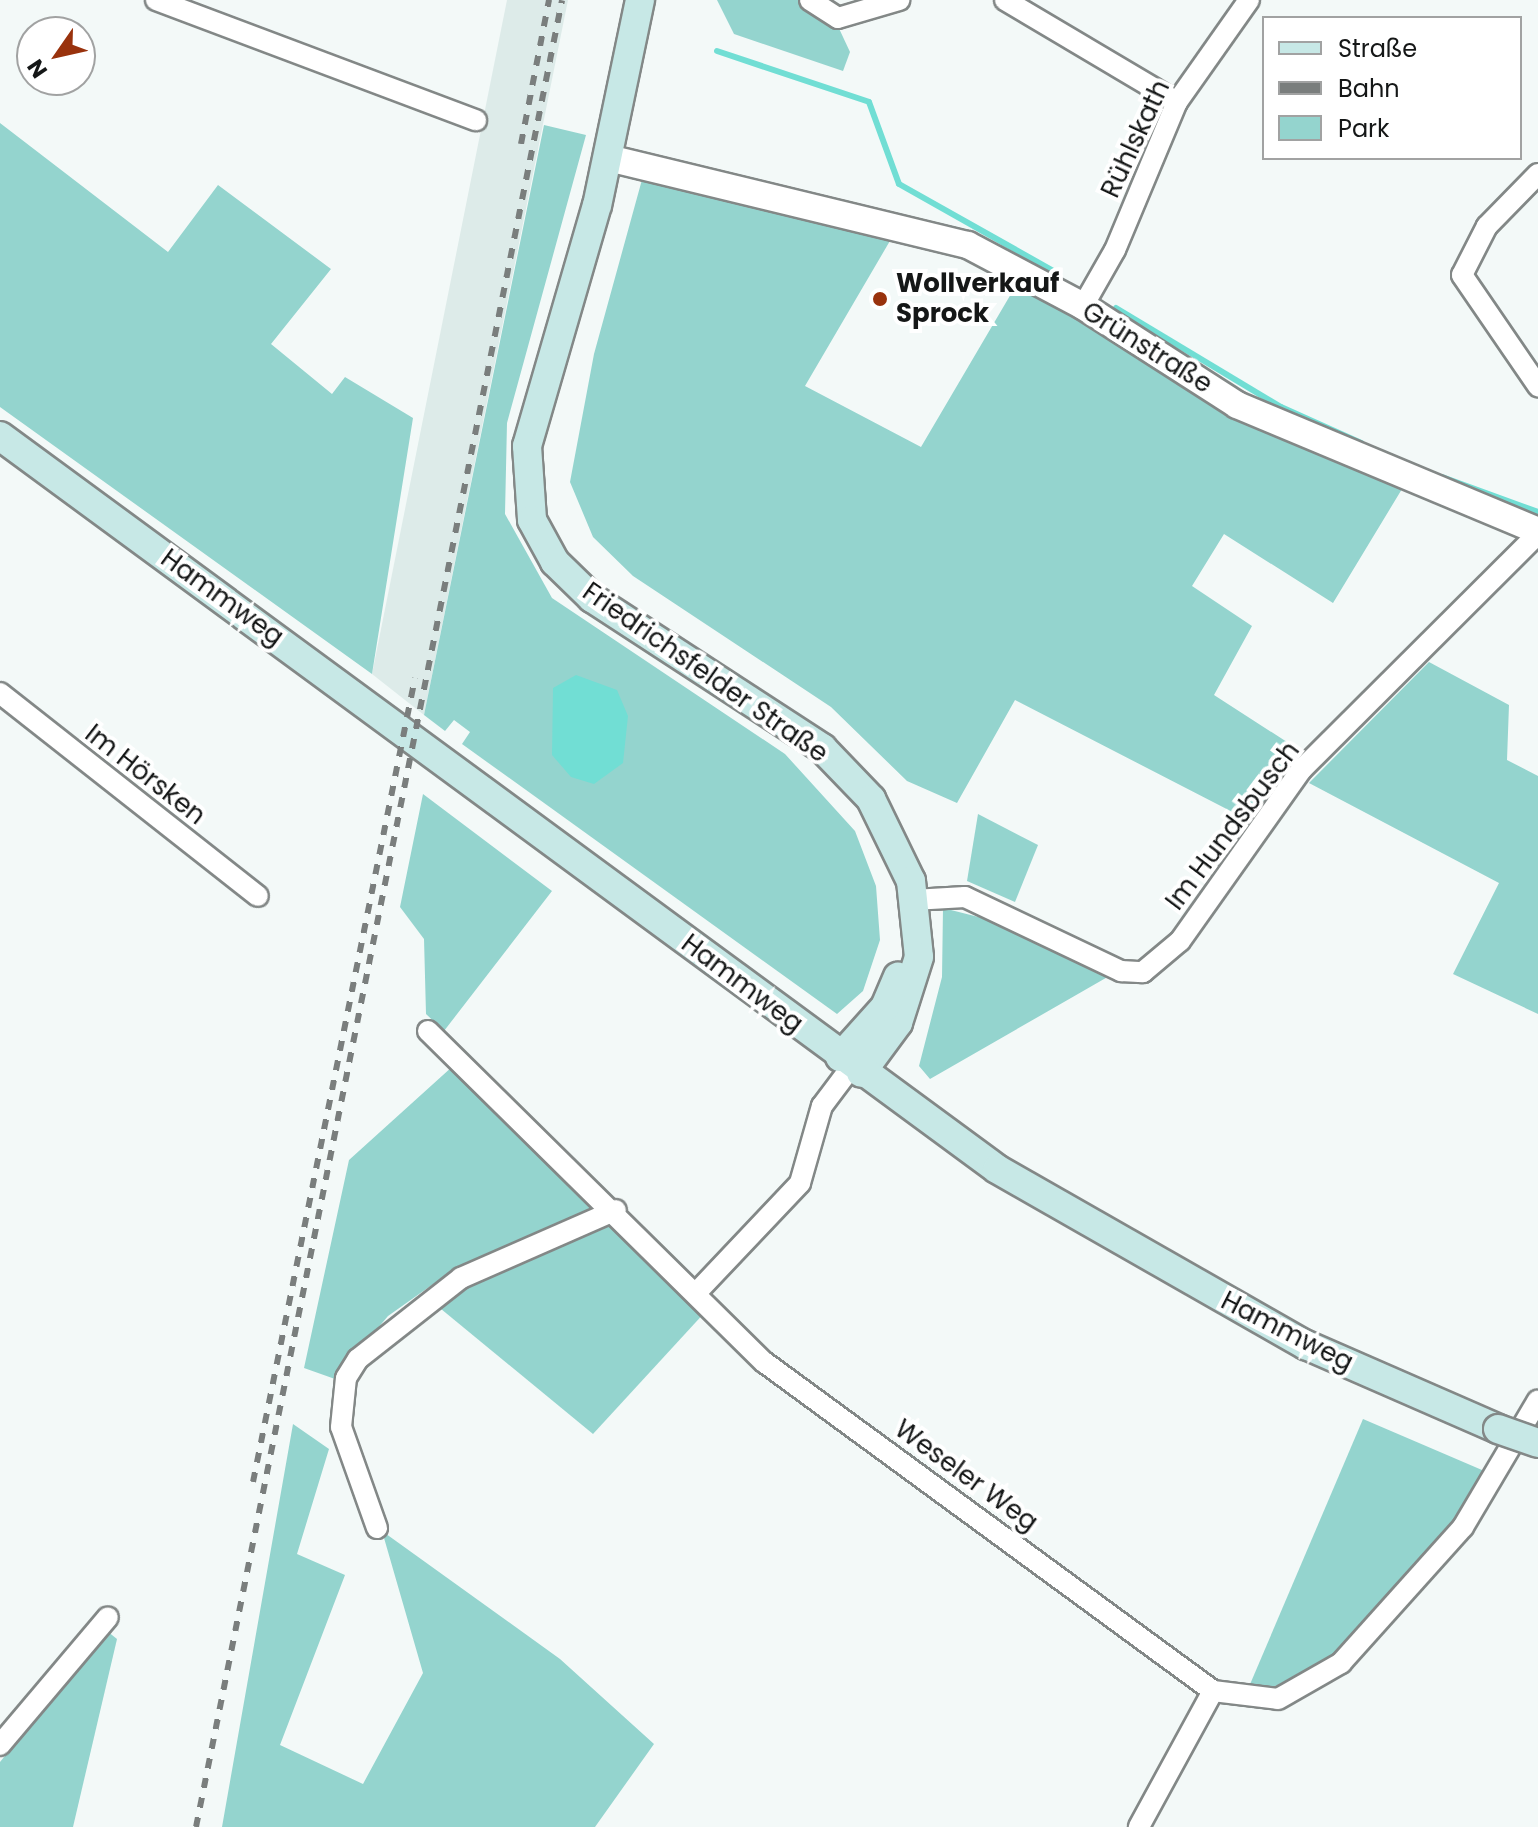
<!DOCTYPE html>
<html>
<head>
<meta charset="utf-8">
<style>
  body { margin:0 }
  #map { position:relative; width:1538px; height:1827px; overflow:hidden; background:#f3f9f8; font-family:Poppins,sans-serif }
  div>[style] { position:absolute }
  .built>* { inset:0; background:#ddebe9 }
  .green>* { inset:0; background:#94d4ce }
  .water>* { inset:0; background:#71ded4 }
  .stream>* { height:6px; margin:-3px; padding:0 3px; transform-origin:3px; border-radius:3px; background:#71ded4 }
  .roads { filter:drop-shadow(2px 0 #838887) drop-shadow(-2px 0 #838887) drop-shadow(0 2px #838887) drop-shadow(0 -2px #838887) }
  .minor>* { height:20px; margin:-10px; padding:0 10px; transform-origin:10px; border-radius:10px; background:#fff }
  .tertiary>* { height:26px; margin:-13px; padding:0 13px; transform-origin:13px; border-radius:13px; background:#fff }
  .secondary>* { height:28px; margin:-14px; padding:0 14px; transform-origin:14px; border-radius:14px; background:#c7e8e6 }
  .rail>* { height:6px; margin-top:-3px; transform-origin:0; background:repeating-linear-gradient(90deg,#7a7e7d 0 10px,transparent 0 20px) }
  .bridges { filter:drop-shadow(2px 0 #838887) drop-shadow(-2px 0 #838887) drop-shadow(0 2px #838887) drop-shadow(0 -2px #838887) }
  .secondary-bridge>* { height:28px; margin:-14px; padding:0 14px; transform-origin:14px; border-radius:14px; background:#c7e8e6 }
  .dots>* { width:22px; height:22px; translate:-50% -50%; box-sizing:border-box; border:4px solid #fff; border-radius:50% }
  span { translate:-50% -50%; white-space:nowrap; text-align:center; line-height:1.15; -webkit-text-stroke:8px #fff; paint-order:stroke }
  .street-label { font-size:26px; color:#151717 }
  .poi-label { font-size:26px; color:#151717; font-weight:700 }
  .left { translate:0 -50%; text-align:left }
  .legend { position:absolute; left:1262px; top:16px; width:260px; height:144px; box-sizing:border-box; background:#fff; border:2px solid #a1a2a2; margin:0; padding:10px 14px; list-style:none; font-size:24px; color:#151717 }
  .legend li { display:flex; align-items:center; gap:16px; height:40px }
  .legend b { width:40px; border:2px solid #a1a2a2 }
  .north { position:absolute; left:16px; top:16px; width:80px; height:80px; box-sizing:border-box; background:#fff; border:2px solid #a1a2a2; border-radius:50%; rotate:236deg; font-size:22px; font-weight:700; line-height:32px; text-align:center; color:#151717 }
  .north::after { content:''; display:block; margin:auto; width:28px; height:36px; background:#99320d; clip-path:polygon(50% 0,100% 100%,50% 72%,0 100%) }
</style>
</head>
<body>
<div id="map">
  <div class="built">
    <i style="clip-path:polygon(507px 0,568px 0,424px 715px,372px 674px)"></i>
  </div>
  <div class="green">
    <i style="clip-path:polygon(717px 0,800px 0,836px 22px,850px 52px,843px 71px,734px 34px)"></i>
    <i style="clip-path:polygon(0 123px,168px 252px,218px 185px,331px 269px,271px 344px,332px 394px,345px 377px,413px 418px,372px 674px,0 407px)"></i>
    <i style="clip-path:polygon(544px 125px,586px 135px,507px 423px,505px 514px,552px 598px,785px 754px,855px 831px,876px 886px,880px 940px,863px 991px,837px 1014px,462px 744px,470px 732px,454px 720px,445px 731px,424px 715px)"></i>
    <i style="clip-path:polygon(643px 176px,894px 234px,805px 386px,921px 447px,1018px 282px,1230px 418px,1402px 489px,1333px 603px,1224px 534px,1192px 586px,1252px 626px,1214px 695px,1304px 753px,1248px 820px,1015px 700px,957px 803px,907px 781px,831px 707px,633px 576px,593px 537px,570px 482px,594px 354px)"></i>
    <i style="clip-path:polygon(1429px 662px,1509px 705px,1507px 760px,1538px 776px,1538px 1014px,1453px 974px,1499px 883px,1309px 783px)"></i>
    <i style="clip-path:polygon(423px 794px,552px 891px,444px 1031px,426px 1014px,424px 939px,400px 907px)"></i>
    <i style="clip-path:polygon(978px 814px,1038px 845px,1015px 902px,967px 881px)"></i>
    <i style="clip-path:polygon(943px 908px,1006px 924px,1111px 975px,930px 1079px,919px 1066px,942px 977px)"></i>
    <i style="clip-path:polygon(453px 1066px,598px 1205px,453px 1270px,388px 1316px,335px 1379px,304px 1368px,349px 1160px)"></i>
    <i style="clip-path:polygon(614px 1221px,707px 1310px,593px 1434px,435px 1304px,554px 1241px)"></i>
    <i style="clip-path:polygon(1363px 1419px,1489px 1473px,1373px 1625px,1301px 1683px,1248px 1689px)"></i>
    <i style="clip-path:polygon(293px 1424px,329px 1449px,297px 1554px,345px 1575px,280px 1745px,363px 1784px,423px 1673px,382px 1531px,560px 1659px,654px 1744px,595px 1827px,222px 1827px)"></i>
    <i style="clip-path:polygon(107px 1631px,117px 1639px,73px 1827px,0 1827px,0 1762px)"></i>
  </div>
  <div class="water">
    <i style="clip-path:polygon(576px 675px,617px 690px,628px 716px,623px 763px,594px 784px,571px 777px,552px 755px,553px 688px)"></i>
  </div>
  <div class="stream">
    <i style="left:717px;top:51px;width:160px;rotate:18.5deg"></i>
    <i style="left:869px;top:102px;width:87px;rotate:69.9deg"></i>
    <i style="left:899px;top:184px;width:184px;rotate:29.4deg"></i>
    <i style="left:1116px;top:308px;width:192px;rotate:31deg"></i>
    <i style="left:1281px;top:407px;width:88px;rotate:24.2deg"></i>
    <i style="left:1442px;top:477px;width:102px;rotate:20deg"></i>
  </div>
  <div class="roads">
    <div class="minor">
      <i style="left:156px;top:0;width:342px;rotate:20.6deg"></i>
      <i style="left:810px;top:0;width:33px;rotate:33deg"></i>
      <i style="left:838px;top:18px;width:64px;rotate:-16.4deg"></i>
      <i style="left:1005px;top:0;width:200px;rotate:30.7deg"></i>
      <i style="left:1538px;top:174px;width:73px;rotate:134.4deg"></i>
      <i style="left:1487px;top:226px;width:55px;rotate:117deg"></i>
      <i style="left:1462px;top:275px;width:135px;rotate:55.6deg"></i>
      <i style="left:1083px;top:306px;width:64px;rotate:-60.3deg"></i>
      <i style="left:1115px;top:250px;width:160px;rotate:-67.3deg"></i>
      <i style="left:1177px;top:102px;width:125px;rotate:-54.8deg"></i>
      <i style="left:0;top:693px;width:328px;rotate:38.2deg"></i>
      <i style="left:913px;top:900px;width:52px;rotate:-3.3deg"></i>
      <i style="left:965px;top:897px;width:173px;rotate:25.4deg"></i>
      <i style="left:1121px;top:971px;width:22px;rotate:3deg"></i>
      <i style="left:1143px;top:972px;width:48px;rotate:-40deg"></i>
      <i style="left:1180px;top:941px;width:211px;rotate:-54.7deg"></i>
      <i style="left:1302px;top:769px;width:333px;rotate:-44.9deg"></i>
      <i style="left:428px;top:1031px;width:472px;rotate:44.6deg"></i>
      <i style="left:764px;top:1362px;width:557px;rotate:36.23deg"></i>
      <i style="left:1213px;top:1691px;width:155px;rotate:118.6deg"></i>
      <i style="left:697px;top:1292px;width:150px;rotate:-46.6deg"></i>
      <i style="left:800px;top:1183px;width:80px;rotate:-74.1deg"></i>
      <i style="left:822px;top:1106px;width:50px;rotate:-53.1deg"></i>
      <i style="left:377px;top:1528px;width:107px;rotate:-109.6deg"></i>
      <i style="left:341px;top:1427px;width:49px;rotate:-84.2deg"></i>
      <i style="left:346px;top:1378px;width:22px;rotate:-58deg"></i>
      <i style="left:358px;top:1359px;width:131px;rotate:-38.2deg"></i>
      <i style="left:461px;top:1278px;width:169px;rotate:-23.7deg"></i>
      <i style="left:1213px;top:1691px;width:65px;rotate:7deg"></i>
      <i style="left:1278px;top:1699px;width:73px;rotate:-29.7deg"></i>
      <i style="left:1341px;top:1663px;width:183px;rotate:-48.1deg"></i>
      <i style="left:1463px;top:1527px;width:147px;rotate:-59.4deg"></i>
      <i style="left:0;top:1745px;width:167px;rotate:-49.8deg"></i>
    </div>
    <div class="tertiary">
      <i style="left:608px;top:158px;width:370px;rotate:13.6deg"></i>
      <i style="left:968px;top:245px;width:130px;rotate:27.9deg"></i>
      <i style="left:1083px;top:306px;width:183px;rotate:32.7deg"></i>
      <i style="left:1237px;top:405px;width:326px;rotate:22.7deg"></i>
    </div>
    <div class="secondary">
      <i style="left:640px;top:0;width:209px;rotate:101.8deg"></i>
      <i style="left:597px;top:205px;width:251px;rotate:106.2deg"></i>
      <i style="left:527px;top:446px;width:74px;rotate:86.1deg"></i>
      <i style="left:532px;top:520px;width:48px;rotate:61.3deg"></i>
      <i style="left:555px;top:562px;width:52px;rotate:44.2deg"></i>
      <i style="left:592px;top:598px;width:275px;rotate:33.1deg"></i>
      <i style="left:822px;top:748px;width:71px;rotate:46.1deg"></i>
      <i style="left:871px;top:799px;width:91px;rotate:64deg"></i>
      <i style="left:911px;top:881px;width:76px;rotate:84deg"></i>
      <i style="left:919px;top:957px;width:69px;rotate:107.7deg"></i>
      <i style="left:898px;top:1023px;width:62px;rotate:126.5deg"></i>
      <i style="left:0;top:436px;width:1237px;rotate:36.32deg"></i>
      <i style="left:997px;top:1169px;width:356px;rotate:29.7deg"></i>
      <i style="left:1306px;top:1345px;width:210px;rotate:23.6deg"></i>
      <i style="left:840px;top:1057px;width:67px;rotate:-48deg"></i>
      <i style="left:885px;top:1007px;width:33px;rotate:-67deg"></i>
    </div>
  </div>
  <div class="rail">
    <i style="left:521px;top:144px;width:147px;rotate:-79deg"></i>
    <i style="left:253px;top:1482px;width:820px;rotate:-78.61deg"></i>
    <i style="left:196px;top:1827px;width:1863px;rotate:-78.67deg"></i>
  </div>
  <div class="bridges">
    <div class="secondary-bridge">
      <i style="left:1498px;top:1429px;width:42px;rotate:19.3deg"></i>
    </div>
  </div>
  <div class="dots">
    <i style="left:880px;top:299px;background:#99320d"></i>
  </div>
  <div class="street-label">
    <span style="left:1136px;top:139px;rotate:-65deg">Rühlskath</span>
    <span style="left:1147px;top:348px;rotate:32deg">Grünstraße</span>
    <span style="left:222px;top:598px;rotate:36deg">Hammweg</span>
    <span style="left:705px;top:673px;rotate:35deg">Friedrichsfelder Straße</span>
    <span style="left:145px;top:775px;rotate:38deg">Im Hörsken</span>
    <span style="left:1233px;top:826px;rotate:-53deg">Im Hundsbusch</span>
    <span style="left:742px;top:984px;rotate:37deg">Hammweg</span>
    <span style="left:1287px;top:1332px;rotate:27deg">Hammweg</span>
    <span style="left:966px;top:1476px;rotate:36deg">Weseler Weg</span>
  </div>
  <div class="poi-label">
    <span class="left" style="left:896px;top:299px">Wollverkauf<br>Sprock</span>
  </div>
  <ul class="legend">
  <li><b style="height:10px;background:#c7e8e6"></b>Straße</li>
  <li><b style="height:10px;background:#7a7e7d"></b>Bahn</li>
  <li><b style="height:22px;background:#94d4ce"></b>Park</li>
  </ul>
  <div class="north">N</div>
</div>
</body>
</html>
